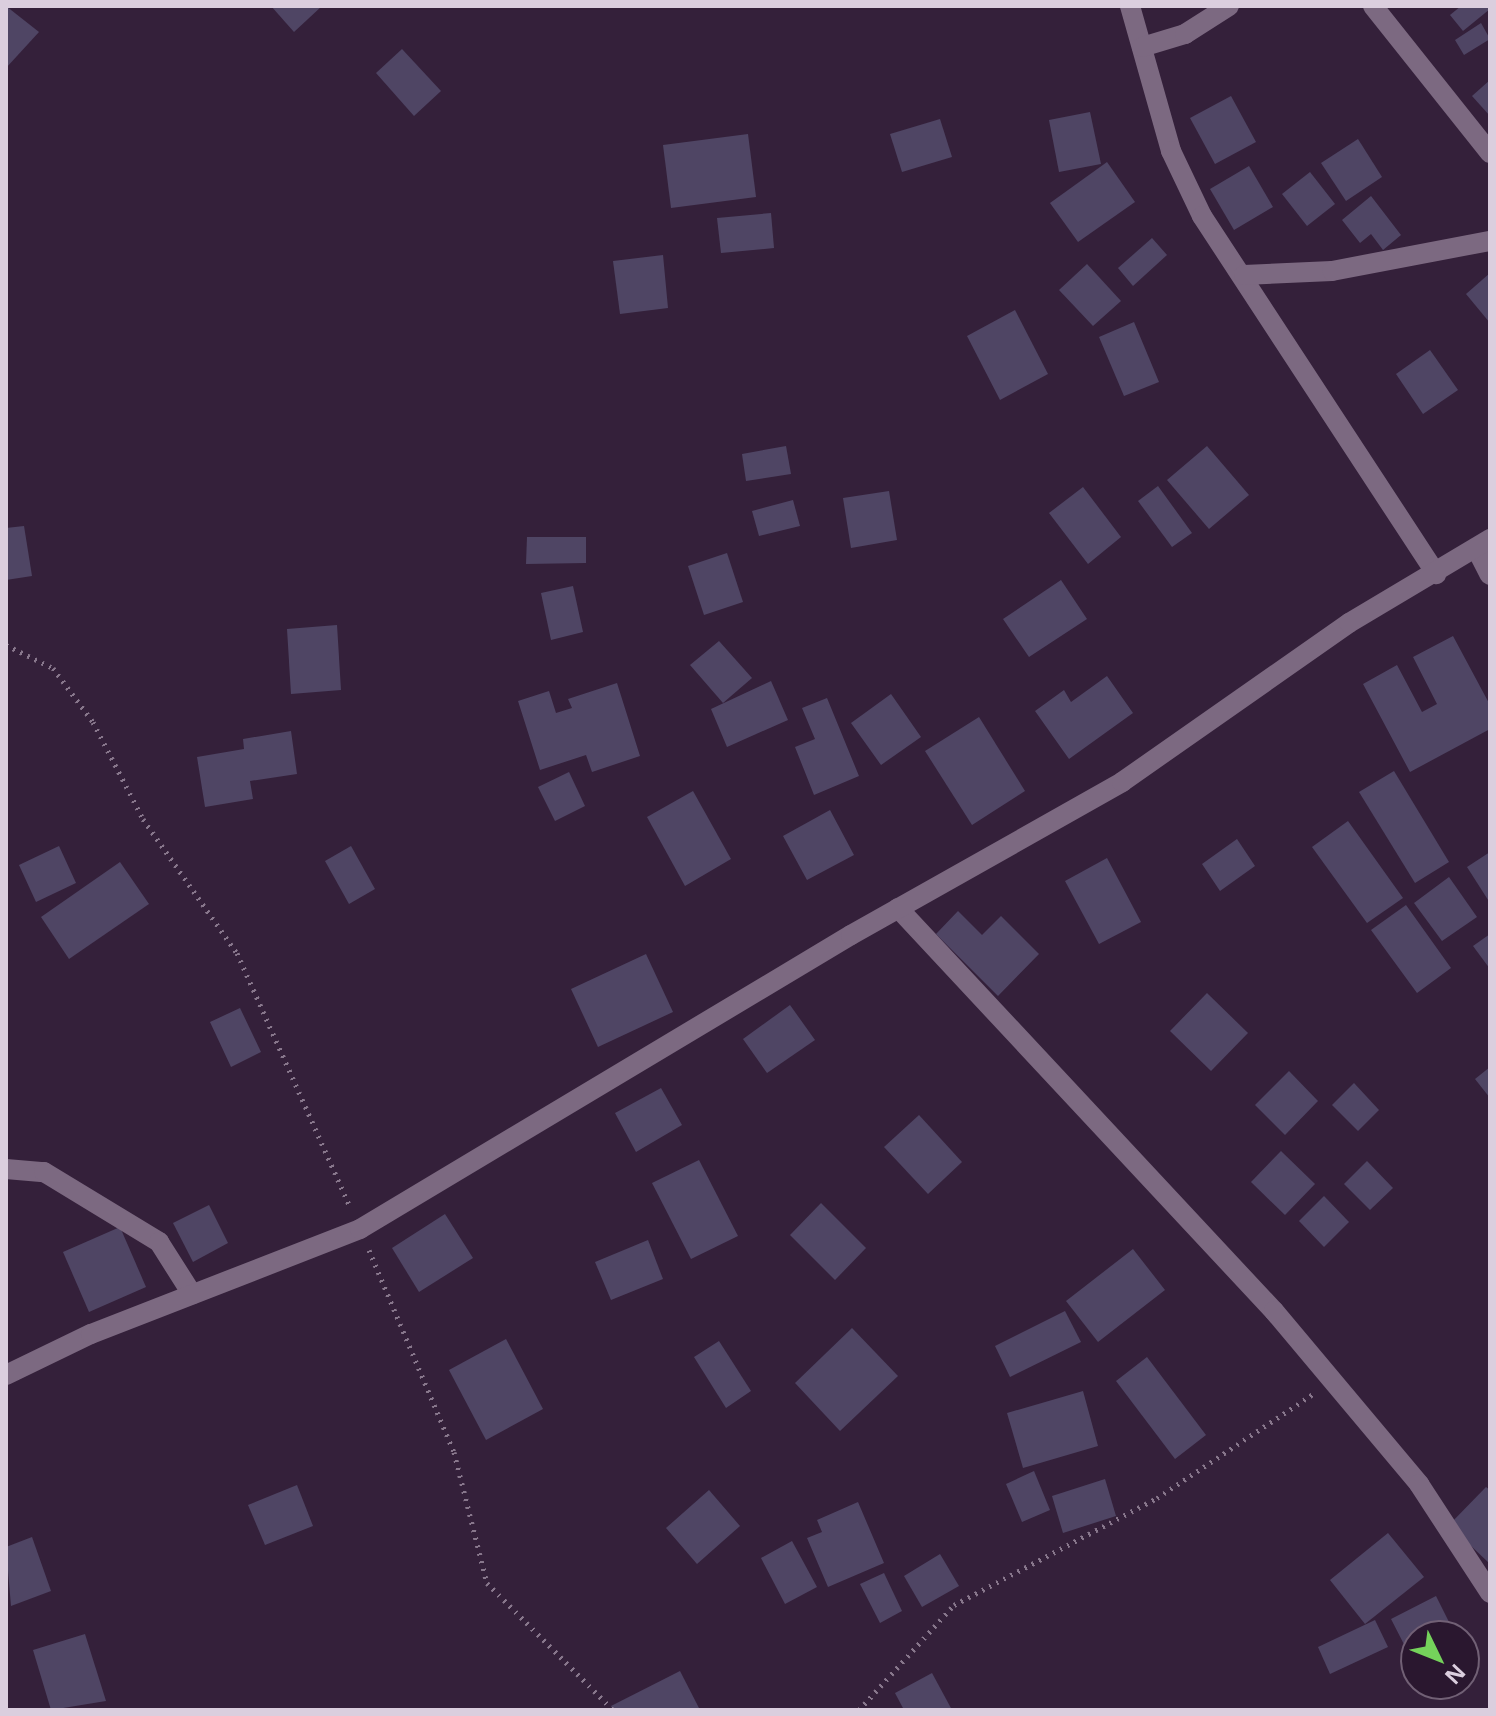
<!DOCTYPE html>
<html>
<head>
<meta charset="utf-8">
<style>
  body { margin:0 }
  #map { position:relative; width:1496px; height:1716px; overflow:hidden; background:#34203a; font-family:"Noto Sans",sans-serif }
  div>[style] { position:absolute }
  .building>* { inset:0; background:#4f4564 }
  .path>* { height:5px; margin-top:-2.5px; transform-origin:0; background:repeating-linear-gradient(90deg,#88778c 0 2px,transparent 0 8px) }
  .minor>* { height:20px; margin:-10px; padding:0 10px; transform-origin:10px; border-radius:10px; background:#7c6981 }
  span { translate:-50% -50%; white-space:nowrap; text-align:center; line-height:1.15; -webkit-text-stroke:6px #2a172f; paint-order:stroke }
  .frame { position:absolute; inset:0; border:8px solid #dbcede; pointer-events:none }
  .north { position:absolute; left:1400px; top:1620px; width:80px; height:80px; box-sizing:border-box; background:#2a172f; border:2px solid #716075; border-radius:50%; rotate:133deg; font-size:22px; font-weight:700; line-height:32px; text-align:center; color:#dbcede }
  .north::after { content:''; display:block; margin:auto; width:28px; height:36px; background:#75d25b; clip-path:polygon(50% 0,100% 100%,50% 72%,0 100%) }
</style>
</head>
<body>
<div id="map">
  <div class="building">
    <i style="clip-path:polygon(6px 6px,39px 32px,6px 68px)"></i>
    <i style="clip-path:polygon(271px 6px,322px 6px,294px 32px)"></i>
    <i style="clip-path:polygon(1461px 6px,1490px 6px,1490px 9px,1463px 31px,1450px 15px)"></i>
    <i style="clip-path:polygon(1481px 23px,1490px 39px,1464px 55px,1455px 40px)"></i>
    <i style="clip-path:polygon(402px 49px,441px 91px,414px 116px,376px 73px)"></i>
    <i style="clip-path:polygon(1490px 80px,1490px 116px,1472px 96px)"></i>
    <i style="clip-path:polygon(1231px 96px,1256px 142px,1215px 164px,1190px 118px)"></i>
    <i style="clip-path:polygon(1090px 112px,1101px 164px,1059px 172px,1049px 120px)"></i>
    <i style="clip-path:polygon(940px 119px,952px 157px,902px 172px,890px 134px)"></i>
    <i style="clip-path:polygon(748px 134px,756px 197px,671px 208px,663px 145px)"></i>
    <i style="clip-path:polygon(1358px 139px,1382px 177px,1346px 201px,1321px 163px)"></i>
    <i style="clip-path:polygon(1107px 162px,1135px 202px,1078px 242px,1050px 203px)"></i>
    <i style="clip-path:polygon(1249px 166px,1273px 207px,1234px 230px,1210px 189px)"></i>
    <i style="clip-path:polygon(1310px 172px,1335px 204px,1307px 226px,1282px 194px)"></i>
    <i style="clip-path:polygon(1371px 196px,1401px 235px,1383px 250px,1371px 234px,1360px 243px,1342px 220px)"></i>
    <i style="clip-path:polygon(771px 213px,774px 248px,721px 253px,717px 218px)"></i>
    <i style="clip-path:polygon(1152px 238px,1167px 255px,1133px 286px,1118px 268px)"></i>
    <i style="clip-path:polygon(663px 255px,668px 308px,620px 314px,613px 261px)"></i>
    <i style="clip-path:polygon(1087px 264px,1121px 301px,1093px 326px,1059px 290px)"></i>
    <i style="clip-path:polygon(1490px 273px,1490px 323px,1466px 294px)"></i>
    <i style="clip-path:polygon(1015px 310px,1048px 374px,1000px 400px,967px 336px)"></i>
    <i style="clip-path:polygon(1134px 322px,1159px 382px,1124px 396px,1099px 337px)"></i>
    <i style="clip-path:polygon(1430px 350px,1458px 390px,1423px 414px,1396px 374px)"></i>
    <i style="clip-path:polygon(786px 446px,791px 474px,746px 481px,742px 454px)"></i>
    <i style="clip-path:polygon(1207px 446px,1249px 495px,1209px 529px,1167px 480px)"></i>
    <i style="clip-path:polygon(1158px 486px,1192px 533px,1172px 547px,1138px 501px)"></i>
    <i style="clip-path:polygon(1083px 487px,1121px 537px,1088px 564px,1049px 513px)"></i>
    <i style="clip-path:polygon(889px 491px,897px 540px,851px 548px,843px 498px)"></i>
    <i style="clip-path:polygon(793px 500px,800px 526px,759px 536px,752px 511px)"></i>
    <i style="clip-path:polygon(24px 526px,32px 576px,6px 580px,6px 528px)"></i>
    <i style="clip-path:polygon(527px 537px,586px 537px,586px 563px,526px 564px)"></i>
    <i style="clip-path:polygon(727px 553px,743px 602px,704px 615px,688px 566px)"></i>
    <i style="clip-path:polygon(1061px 580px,1087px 619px,1029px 657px,1003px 619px)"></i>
    <i style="clip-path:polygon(573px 586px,583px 632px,551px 640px,541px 593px)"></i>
    <i style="clip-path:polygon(337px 625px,341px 690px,291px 694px,287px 629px)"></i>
    <i style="clip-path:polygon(1453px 636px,1490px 705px,1490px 729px,1410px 772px,1363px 684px,1397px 665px,1422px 712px,1437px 704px,1413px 657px)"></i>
    <i style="clip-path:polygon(719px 641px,752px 678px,723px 703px,690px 665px)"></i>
    <i style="clip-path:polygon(1107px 676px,1133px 713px,1069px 759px,1035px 711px,1064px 690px,1071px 702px)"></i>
    <i style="clip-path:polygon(771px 681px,788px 720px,727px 747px,711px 709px)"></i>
    <i style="clip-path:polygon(617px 683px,640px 756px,592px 772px,586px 755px,540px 770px,518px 701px,549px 691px,556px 713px,572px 708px,568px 699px)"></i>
    <i style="clip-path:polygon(891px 694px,921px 737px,881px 765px,851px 723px)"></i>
    <i style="clip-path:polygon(827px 698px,859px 776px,814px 795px,795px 747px,815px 739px,802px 708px)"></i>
    <i style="clip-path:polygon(979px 717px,1025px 791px,972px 825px,925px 751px)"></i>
    <i style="clip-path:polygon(291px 731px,297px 774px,250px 781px,253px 799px,205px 807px,197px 757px,244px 749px,243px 739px)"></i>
    <i style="clip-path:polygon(1394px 771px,1449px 862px,1415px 883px,1359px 792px)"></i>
    <i style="clip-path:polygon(569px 772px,585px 806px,555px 821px,538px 787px)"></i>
    <i style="clip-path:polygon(693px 791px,731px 859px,685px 886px,647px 817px)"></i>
    <i style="clip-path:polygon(830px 810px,854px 855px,807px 880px,783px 836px)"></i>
    <i style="clip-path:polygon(1348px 821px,1403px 898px,1367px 923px,1312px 847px)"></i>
    <i style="clip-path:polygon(1237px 839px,1255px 866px,1220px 891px,1202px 864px)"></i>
    <i style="clip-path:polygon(59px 846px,76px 883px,36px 902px,19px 865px)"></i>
    <i style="clip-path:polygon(351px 846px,375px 889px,349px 904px,325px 861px)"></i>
    <i style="clip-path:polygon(1490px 852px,1490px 903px,1467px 867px)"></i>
    <i style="clip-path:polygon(1107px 858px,1141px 922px,1099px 944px,1065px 881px)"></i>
    <i style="clip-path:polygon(120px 862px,149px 904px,69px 959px,41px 917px)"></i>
    <i style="clip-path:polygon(1449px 877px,1477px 917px,1442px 941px,1414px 903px)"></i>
    <i style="clip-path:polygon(1406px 905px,1451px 968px,1417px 993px,1371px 930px)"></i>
    <i style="clip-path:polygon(958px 911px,982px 935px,1001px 916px,1039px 954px,998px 996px,936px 934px)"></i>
    <i style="clip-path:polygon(1490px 934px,1490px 969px,1473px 946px)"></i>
    <i style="clip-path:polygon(646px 954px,673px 1012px,598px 1047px,571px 989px)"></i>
    <i style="clip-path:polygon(1207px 993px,1248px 1033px,1211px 1071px,1170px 1031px)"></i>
    <i style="clip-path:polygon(790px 1005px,815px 1040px,767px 1073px,743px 1039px)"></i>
    <i style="clip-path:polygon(240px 1008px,261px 1052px,231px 1067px,210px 1022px)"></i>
    <i style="clip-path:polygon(1490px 1067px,1490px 1098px,1475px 1079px)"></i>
    <i style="clip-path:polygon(1289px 1071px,1318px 1101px,1285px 1135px,1255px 1105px)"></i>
    <i style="clip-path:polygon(1354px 1083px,1379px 1110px,1358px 1131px,1332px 1105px)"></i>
    <i style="clip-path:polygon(661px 1088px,682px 1125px,636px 1152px,615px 1113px)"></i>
    <i style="clip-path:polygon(919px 1115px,962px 1162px,928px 1194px,884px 1147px)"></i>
    <i style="clip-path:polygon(1281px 1151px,1315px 1184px,1285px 1215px,1251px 1182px)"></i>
    <i style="clip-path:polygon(699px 1160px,738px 1236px,691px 1259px,652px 1183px)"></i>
    <i style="clip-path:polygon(1367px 1161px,1393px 1188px,1370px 1210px,1344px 1184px)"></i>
    <i style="clip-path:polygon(1324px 1196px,1349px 1222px,1324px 1247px,1299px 1221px)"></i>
    <i style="clip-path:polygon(821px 1203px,866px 1248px,835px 1280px,790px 1235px)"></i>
    <i style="clip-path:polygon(209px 1205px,228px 1243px,193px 1262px,173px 1223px)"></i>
    <i style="clip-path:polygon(445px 1214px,473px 1258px,419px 1292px,392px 1248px)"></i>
    <i style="clip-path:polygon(120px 1227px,146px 1287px,89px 1312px,63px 1252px)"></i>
    <i style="clip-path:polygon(648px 1240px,663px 1279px,611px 1300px,595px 1262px)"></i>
    <i style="clip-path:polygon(1133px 1249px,1165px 1290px,1098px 1342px,1066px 1301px)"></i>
    <i style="clip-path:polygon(1065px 1311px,1081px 1342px,1010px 1377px,995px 1346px)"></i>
    <i style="clip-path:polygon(852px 1328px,898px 1376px,840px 1431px,795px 1383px)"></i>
    <i style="clip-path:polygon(506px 1339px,543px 1409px,486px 1440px,449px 1370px)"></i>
    <i style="clip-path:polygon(719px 1341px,751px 1391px,726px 1408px,694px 1357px)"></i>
    <i style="clip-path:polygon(1147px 1357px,1206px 1435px,1175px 1459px,1116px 1381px)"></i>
    <i style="clip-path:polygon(1083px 1391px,1098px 1446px,1023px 1468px,1007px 1413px)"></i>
    <i style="clip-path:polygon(1034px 1471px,1050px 1510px,1022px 1522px,1006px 1484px)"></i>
    <i style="clip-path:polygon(1105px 1479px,1116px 1516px,1063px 1533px,1052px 1496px)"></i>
    <i style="clip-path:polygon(297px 1485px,313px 1526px,265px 1545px,248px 1505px)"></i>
    <i style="clip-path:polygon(1486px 1487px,1490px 1490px,1490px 1564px,1449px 1525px)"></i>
    <i style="clip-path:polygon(709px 1490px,740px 1526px,697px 1564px,666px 1528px)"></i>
    <i style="clip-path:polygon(858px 1502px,884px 1563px,828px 1587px,807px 1538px,822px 1532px,817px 1520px)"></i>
    <i style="clip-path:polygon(1388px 1533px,1424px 1577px,1365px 1624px,1330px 1580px)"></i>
    <i style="clip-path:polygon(32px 1537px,51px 1591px,11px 1606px,6px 1547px)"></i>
    <i style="clip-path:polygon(792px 1541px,817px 1587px,785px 1604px,761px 1558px)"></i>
    <i style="clip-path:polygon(940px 1554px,959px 1586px,922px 1607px,904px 1576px)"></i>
    <i style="clip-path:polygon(884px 1573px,902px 1611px,880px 1623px,860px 1584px)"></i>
    <i style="clip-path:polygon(1436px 1596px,1456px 1636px,1416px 1636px,1411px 1658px,1391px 1619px)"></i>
    <i style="clip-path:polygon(1375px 1620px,1388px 1647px,1330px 1674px,1318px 1647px)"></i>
    <i style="clip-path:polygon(85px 1634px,106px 1701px,51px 1710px,33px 1650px)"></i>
    <i style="clip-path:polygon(680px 1671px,700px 1710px,613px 1710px,611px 1706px)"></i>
    <i style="clip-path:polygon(932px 1673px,952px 1710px,904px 1710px,895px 1693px)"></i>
  </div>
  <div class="path">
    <i style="left:6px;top:645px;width:52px;rotate:26.1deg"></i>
    <i style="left:53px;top:668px;width:67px;rotate:53.5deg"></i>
    <i style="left:93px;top:722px;width:109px;rotate:62.7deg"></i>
    <i style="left:143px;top:819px;width:164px;rotate:55deg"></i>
    <i style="left:237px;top:953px;width:278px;rotate:66deg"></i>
    <i style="left:369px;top:1250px;width:219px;rotate:67.2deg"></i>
    <i style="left:454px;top:1452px;width:135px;rotate:75.9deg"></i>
    <i style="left:487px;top:1583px;width:179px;rotate:45.2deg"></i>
    <i style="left:859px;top:1710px;width:142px;rotate:-47.9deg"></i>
    <i style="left:954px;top:1605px;width:229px;rotate:-27.8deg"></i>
    <i style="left:1157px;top:1498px;width:187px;rotate:-33.7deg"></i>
  </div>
  <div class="minor">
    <i style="left:1130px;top:6px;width:151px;rotate:74.2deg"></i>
    <i style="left:1171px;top:151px;width:72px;rotate:64.5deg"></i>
    <i style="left:1202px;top:216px;width:428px;rotate:56.8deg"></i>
    <i style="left:1373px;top:6px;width:188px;rotate:51.5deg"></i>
    <i style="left:1142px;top:47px;width:45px;rotate:-16.8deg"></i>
    <i style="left:1185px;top:34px;width:52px;rotate:-32.5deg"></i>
    <i style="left:1244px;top:275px;width:88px;rotate:-2.6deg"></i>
    <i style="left:1332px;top:271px;width:161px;rotate:-10.8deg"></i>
    <i style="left:1476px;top:548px;width:30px;rotate:63deg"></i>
    <i style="left:898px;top:908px;width:551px;rotate:46.99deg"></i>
    <i style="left:1274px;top:1311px;width:226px;rotate:50deg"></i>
    <i style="left:1419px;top:1484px;width:130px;rotate:56.9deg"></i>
    <i style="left:6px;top:1169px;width:38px;rotate:5deg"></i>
    <i style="left:44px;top:1172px;width:135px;rotate:31.3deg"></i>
    <i style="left:159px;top:1242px;width:62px;rotate:57.6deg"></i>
    <i style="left:6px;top:1375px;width:94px;rotate:-25.8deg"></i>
    <i style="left:91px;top:1334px;width:289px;rotate:-21.3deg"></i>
    <i style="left:360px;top:1229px;width:572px;rotate:-30.91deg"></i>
    <i style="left:851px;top:935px;width:311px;rotate:-29.4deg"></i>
    <i style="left:1122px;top:782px;width:277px;rotate:-35deg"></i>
    <i style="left:1349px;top:623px;width:164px;rotate:-30.8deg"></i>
  </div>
  <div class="frame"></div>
  <div class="north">N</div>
</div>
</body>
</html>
